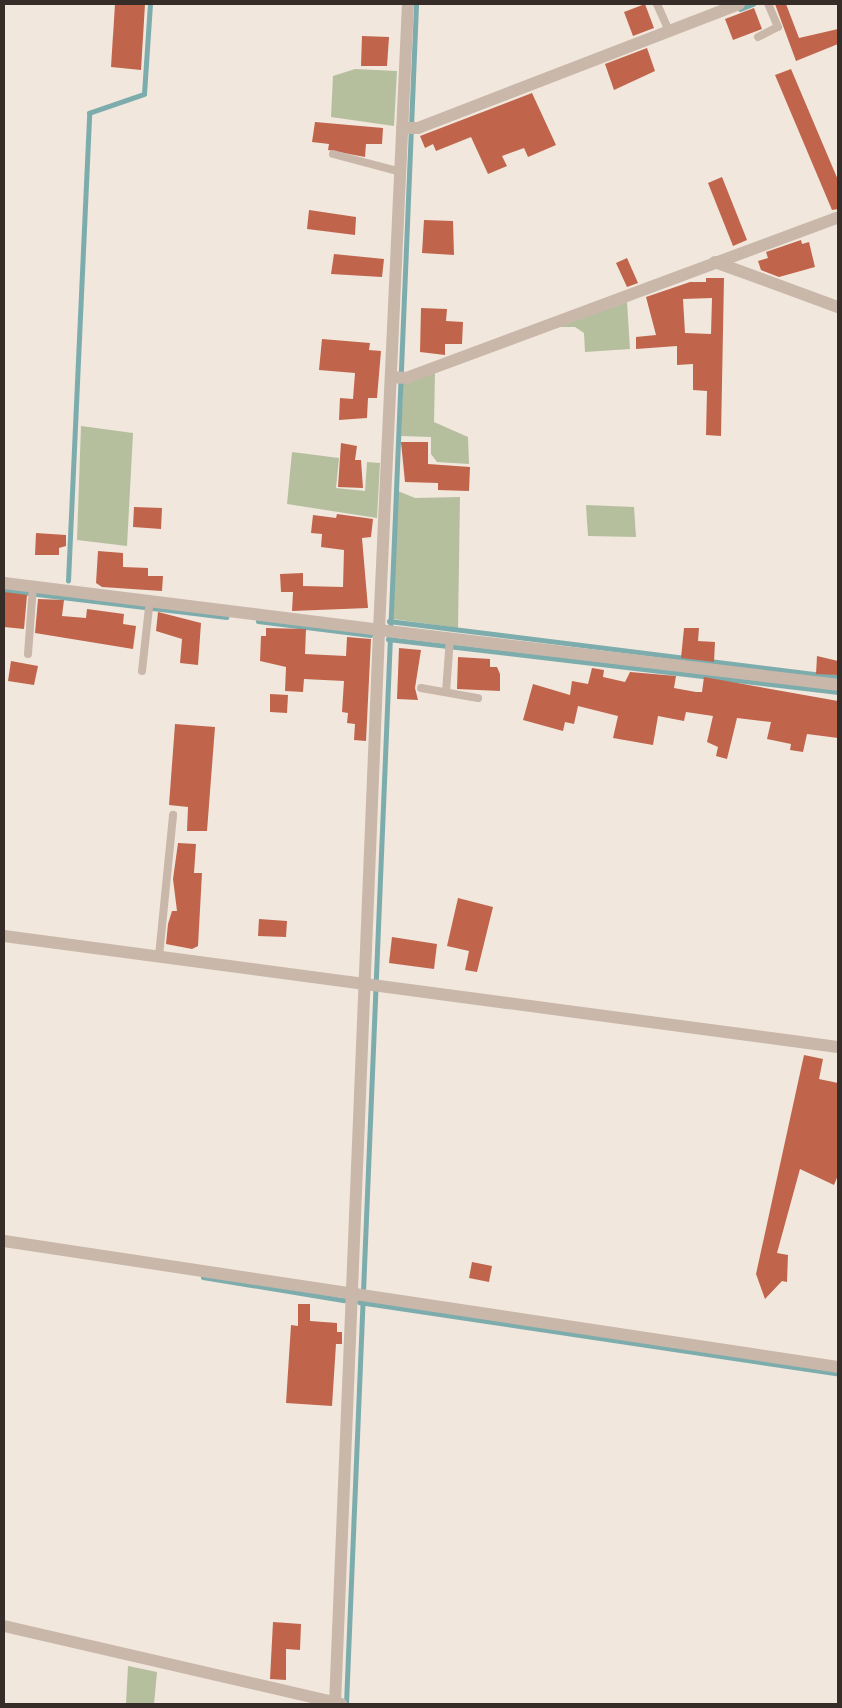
<!DOCTYPE html>
<html>
<head>
<meta charset="utf-8">
<style>
  body { margin:0 }
  #map { position:relative; width:842px; height:1708px; overflow:hidden; background:#f1e7dd; font-family:"IBM Plex Sans",sans-serif }
  div>[style] { position:absolute }
  .green>* { inset:0; background:#b5bf9e }
  .stream>* { height:4.5px; margin:-2.25px; padding:0 2.25px; transform-origin:2.25px; border-radius:2.25px; background:#7dacad }
  .building>* { inset:0; background:#c0654c }
  .service>* { height:8px; margin:-4px; padding:0 4px; transform-origin:4px; border-radius:4px; background:#c9b7a9 }
  .minor>* { height:12px; margin:-6px; padding:0 6px; transform-origin:6px; border-radius:6px; background:#c9b7a9 }
  span { translate:-50% -50%; white-space:nowrap; text-align:center; line-height:1.15; -webkit-text-stroke:4.5px #f9f1e9; paint-order:stroke }
  .frame { position:absolute; inset:0; border:5px solid #362d29; pointer-events:none }
</style>
</head>
<body>
<div id="map">
  <div class="green">
    <i style="clip-path:polygon(355px 69px,397px 71px,394px 126px,331px 117px,333px 76px)"></i>
    <i style="clip-path:polygon(627px 302px,630px 349px,585px 352px,584px 333px,575px 327px,558px 327px)"></i>
    <i style="clip-path:polygon(435px 371px,434px 422px,468px 437px,469px 464px,437px 462px,431px 454px,431px 437px,401px 436px,403px 383px)"></i>
    <i style="clip-path:polygon(81px 426px,133px 433px,127px 546px,77px 540px)"></i>
    <i style="clip-path:polygon(292px 452px,339px 458px,336px 488px,365px 491px,367px 462px,380px 463px,377px 518px,287px 504px)"></i>
    <i style="clip-path:polygon(398px 491px,415px 498px,460px 497px,458px 628px,393px 619px)"></i>
    <i style="clip-path:polygon(586px 505px,634px 507px,636px 537px,588px 536px)"></i>
    <i style="clip-path:polygon(128px 1666px,157px 1672px,154px 1704px,126px 1704px)"></i>
  </div>
  <div class="stream">
    <i style="left:740px;top:9px;width:14px;rotate:-21deg"></i>
    <i style="left:68px;top:581px;width:468px;rotate:-87.4deg"></i>
    <i style="left:89px;top:113px;width:58px;rotate:-19.1deg"></i>
    <i style="left:144px;top:94px;width:90px;rotate:-86.2deg"></i>
    <i style="left:4px;top:590px;width:224px;rotate:6.9deg"></i>
    <i style="left:258px;top:621px;width:113px;rotate:7.1deg"></i>
    <i style="left:389px;top:621px;width:452px;rotate:7.1deg"></i>
    <i style="left:388px;top:639px;width:453px;rotate:6.7deg"></i>
    <i style="left:203px;top:1277px;width:143px;rotate:9.3deg"></i>
    <i style="left:359px;top:1302px;width:484px;rotate:8.5deg"></i>
    <i style="left:346px;top:1704px;width:1701px;rotate:-87.64deg"></i>
  </div>
  <div class="building">
    <i style="clip-path:polygon(115px 4px,145px 4px,141px 70px,111px 67px)"></i>
    <i style="clip-path:polygon(645px 4px,654px 28px,633px 36px,624px 12px)"></i>
    <i style="clip-path:polygon(775px 4px,786px 4px,799px 38px,838px 29px,838px 44px,796px 61px)"></i>
    <i style="clip-path:polygon(754px 8px,762px 29px,733px 40px,725px 19px)"></i>
    <i style="clip-path:polygon(362px 36px,389px 37px,387px 66px,361px 66px)"></i>
    <i style="clip-path:polygon(647px 48px,655px 71px,614px 90px,605px 64px)"></i>
    <i style="clip-path:polygon(791px 69px,838px 180px,838px 209px,832px 210px,775px 75px)"></i>
    <i style="clip-path:polygon(532px 93px,556px 145px,528px 157px,524px 148px,502px 156px,507px 166px,488px 174px,471px 137px,436px 151px,433px 144px,425px 148px,420px 136px)"></i>
    <i style="clip-path:polygon(315px 122px,383px 128px,382px 144px,366px 144px,365px 157px,328px 150px,329px 144px,312px 142px)"></i>
    <i style="clip-path:polygon(722px 177px,747px 240px,733px 246px,708px 183px)"></i>
    <i style="clip-path:polygon(309px 210px,356px 217px,355px 235px,307px 229px)"></i>
    <i style="clip-path:polygon(424px 220px,453px 221px,454px 255px,422px 253px)"></i>
    <i style="clip-path:polygon(801px 240px,802px 244px,809px 242px,815px 267px,779px 277px,761px 270px,758px 261px,768px 258px,766px 252px)"></i>
    <i style="clip-path:polygon(334px 254px,384px 259px,382px 277px,331px 274px)"></i>
    <i style="clip-path:polygon(627px 258px,638px 283px,627px 287px,616px 263px)"></i>
    <i style="clip-path:polygon(evenodd,706px 278px,724px 278px,721px 436px,706px 435px,707px 391px,693px 390px,693px 364px,677px 365px,677px 346px,636px 349px,636px 337px,656px 335px,646px 297px,690px 282px,706px 282px,706px 278px,712px 298px,711px 334px,685px 333px,683px 299px,712px 298px)"></i>
    <i style="clip-path:polygon(421px 308px,447px 309px,446px 321px,463px 322px,462px 344px,445px 344px,445px 355px,420px 352px)"></i>
    <i style="clip-path:polygon(322px 339px,370px 343px,369px 350px,381px 351px,377px 398px,368px 398px,367px 418px,339px 420px,340px 398px,353px 399px,355px 373px,319px 370px)"></i>
    <i style="clip-path:polygon(401px 442px,428px 442px,428px 464px,470px 467px,469px 491px,438px 490px,438px 483px,405px 482px)"></i>
    <i style="clip-path:polygon(341px 443px,357px 446px,355px 460px,361px 460px,363px 488px,338px 487px)"></i>
    <i style="clip-path:polygon(134px 507px,162px 508px,161px 529px,133px 527px)"></i>
    <i style="clip-path:polygon(337px 514px,373px 519px,371px 537px,362px 538px,368px 608px,292px 611px,293px 592px,281px 592px,280px 574px,303px 573px,303px 586px,343px 587px,344px 550px,321px 547px,322px 534px,311px 533px,313px 515px,336px 518px)"></i>
    <i style="clip-path:polygon(36px 533px,66px 535px,66px 546px,59px 548px,59px 555px,35px 555px)"></i>
    <i style="clip-path:polygon(98px 551px,123px 553px,123px 567px,148px 568px,148px 576px,163px 576px,162px 591px,102px 587px,96px 583px)"></i>
    <i style="clip-path:polygon(4px 592px,27px 595px,24px 629px,4px 627px)"></i>
    <i style="clip-path:polygon(38px 599px,64px 600px,62px 616px,86px 618px,87px 609px,124px 614px,123px 624px,136px 626px,133px 649px,35px 633px)"></i>
    <i style="clip-path:polygon(158px 612px,201px 623px,198px 665px,180px 663px,182px 639px,156px 631px)"></i>
    <i style="clip-path:polygon(266px 628px,306px 629px,305px 654px,346px 656px,347px 637px,371px 639px,366px 741px,354px 740px,355px 724px,347px 723px,348px 713px,342px 712px,344px 681px,304px 679px,303px 692px,285px 691px,286px 667px,260px 661px,261px 636px,266px 636px)"></i>
    <i style="clip-path:polygon(684px 628px,699px 628px,698px 641px,715px 642px,714px 662px,681px 658px)"></i>
    <i style="clip-path:polygon(399px 648px,421px 650px,415px 688px,418px 700px,397px 699px)"></i>
    <i style="clip-path:polygon(817px 656px,838px 661px,838px 675px,816px 674px)"></i>
    <i style="clip-path:polygon(458px 657px,490px 659px,490px 667px,497px 667px,500px 674px,500px 691px,457px 689px)"></i>
    <i style="clip-path:polygon(11px 661px,38px 666px,34px 685px,8px 681px)"></i>
    <i style="clip-path:polygon(592px 668px,604px 670px,603px 677px,625px 682px,630px 672px,676px 676px,674px 688px,696px 692px,702px 692px,704px 677px,838px 701px,838px 738px,807px 734px,803px 752px,790px 750px,791px 744px,767px 739px,771px 722px,737px 718px,727px 759px,716px 756px,718px 747px,707px 742px,713px 716px,686px 712px,684px 721px,658px 716px,653px 745px,613px 738px,618px 716px,578px 706px,574px 724px,565px 722px,563px 731px,523px 720px,533px 684px,570px 695px,572px 681px,588px 684px)"></i>
    <i style="clip-path:polygon(270px 694px,288px 695px,287px 713px,270px 712px)"></i>
    <i style="clip-path:polygon(175px 724px,215px 727px,207px 831px,187px 831px,188px 807px,169px 805px)"></i>
    <i style="clip-path:polygon(178px 843px,196px 844px,194px 873px,202px 873px,198px 946px,192px 949px,166px 944px,168px 924px,172px 911px,177px 911px,173px 879px)"></i>
    <i style="clip-path:polygon(458px 898px,493px 907px,477px 972px,465px 970px,469px 951px,447px 946px)"></i>
    <i style="clip-path:polygon(259px 919px,287px 921px,286px 937px,258px 936px)"></i>
    <i style="clip-path:polygon(392px 937px,437px 944px,434px 969px,389px 963px)"></i>
    <i style="clip-path:polygon(804px 1055px,823px 1059px,819px 1079px,838px 1083px,838px 1175px,834px 1185px,800px 1169px,777px 1253px,788px 1255px,787px 1282px,782px 1281px,765px 1299px,756px 1274px)"></i>
    <i style="clip-path:polygon(472px 1262px,492px 1266px,489px 1282px,469px 1278px)"></i>
    <i style="clip-path:polygon(298px 1304px,310px 1304px,310px 1321px,337px 1323px,337px 1332px,342px 1332px,342px 1344px,336px 1344px,332px 1406px,286px 1403px,291px 1325px,298px 1326px)"></i>
    <i style="clip-path:polygon(273px 1622px,301px 1624px,300px 1650px,286px 1649px,286px 1680px,270px 1679px)"></i>
  </div>
  <div class="service">
    <i style="left:657px;top:4px;width:30px;rotate:66deg"></i>
    <i style="left:758px;top:37px;width:22px;rotate:-27deg"></i>
    <i style="left:778px;top:27px;width:25px;rotate:-113deg"></i>
    <i style="left:333px;top:154px;width:70px;rotate:14.8deg"></i>
    <i style="left:28px;top:654px;width:68px;rotate:-85.8deg"></i>
    <i style="left:142px;top:671px;width:72px;rotate:-83.7deg"></i>
    <i style="left:421px;top:688px;width:58px;rotate:10deg"></i>
    <i style="left:446px;top:692px;width:55px;rotate:-85.8deg"></i>
    <i style="left:159px;top:956px;width:142px;rotate:-84.3deg"></i>
  </div>
  <div class="minor">
    <i style="left:402px;top:128px;width:16px"></i>
    <i style="left:418px;top:128px;width:344px;rotate:-21.1deg"></i>
    <i style="left:715px;top:262px;width:131px;rotate:20.1deg"></i>
    <i style="left:391px;top:377px;width:15px;rotate:4deg"></i>
    <i style="left:406px;top:378px;width:461px;rotate:-20.4deg"></i>
    <i style="left:4px;top:583px;width:378px;rotate:7.1deg"></i>
    <i style="left:379px;top:630px;width:627px;rotate:-87.35deg"></i>
    <i style="left:4px;top:936px;width:841px;rotate:7.58deg"></i>
    <i style="left:4px;top:1241px;width:843px;rotate:8.59deg"></i>
    <i style="left:4px;top:1626px;width:346px;rotate:13deg"></i>
    <i style="left:335px;top:1704px;width:1075px;rotate:-87.65deg"></i>
    <i style="left:379px;top:630px;width:462px;rotate:6.8deg"></i>
  </div>
  <div class="frame"></div>
</div>
</body>
</html>
